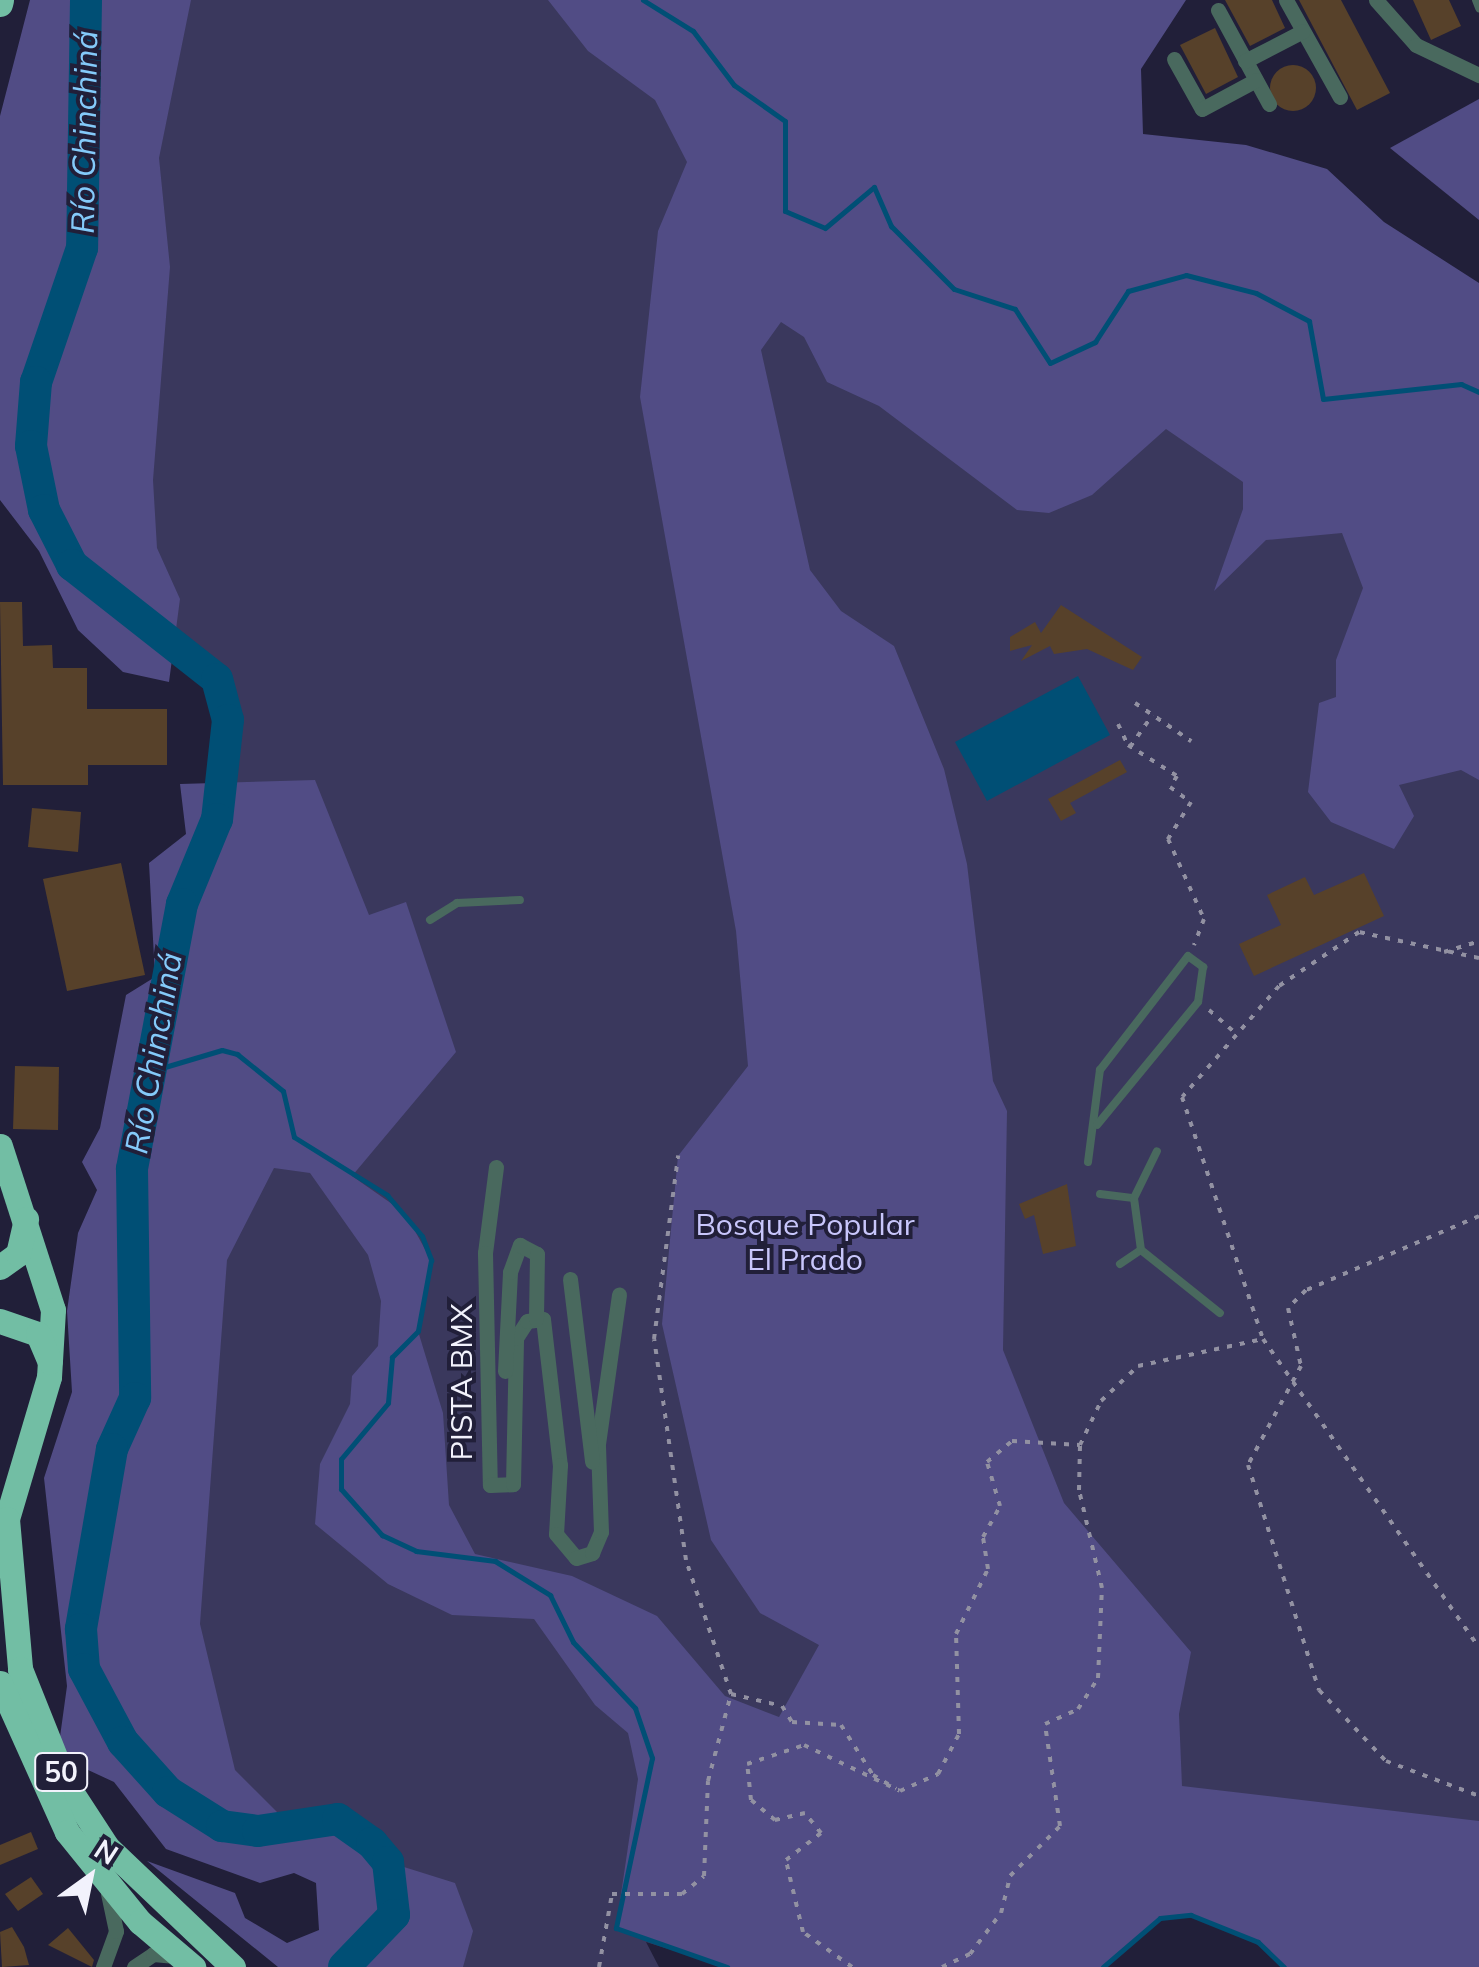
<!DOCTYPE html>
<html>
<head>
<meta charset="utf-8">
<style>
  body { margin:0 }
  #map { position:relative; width:1479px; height:1967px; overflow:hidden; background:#211f39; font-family:Mulish,sans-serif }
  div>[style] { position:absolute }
  .green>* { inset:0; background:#3a385d }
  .forest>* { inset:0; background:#514c85 }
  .water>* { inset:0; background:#004f75 }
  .stream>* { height:5px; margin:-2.5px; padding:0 2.5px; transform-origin:2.5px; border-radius:2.5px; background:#004f75 }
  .river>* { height:32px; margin:-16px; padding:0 16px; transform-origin:16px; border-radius:16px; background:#004f75 }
  .building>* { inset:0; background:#57412a }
  .round { border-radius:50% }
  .path>* { height:4px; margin-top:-2px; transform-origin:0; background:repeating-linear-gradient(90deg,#9291a2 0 5px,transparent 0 13px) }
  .service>* { height:8px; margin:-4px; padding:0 4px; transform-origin:4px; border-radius:4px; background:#49695e }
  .minor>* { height:15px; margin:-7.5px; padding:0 7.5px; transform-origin:7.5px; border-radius:7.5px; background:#49695e }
  .trunk>* { height:25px; margin:-12.5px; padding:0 12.5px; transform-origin:12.5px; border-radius:12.5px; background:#72bea4 }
  span { translate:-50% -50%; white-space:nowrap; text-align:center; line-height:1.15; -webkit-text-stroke:8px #211f39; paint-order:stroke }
  .shield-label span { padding:2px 8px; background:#211f39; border:2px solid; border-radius:8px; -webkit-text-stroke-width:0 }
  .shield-label { font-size:28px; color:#f2f2fc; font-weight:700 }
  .park-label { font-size:30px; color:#c8c6fb }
  .street-label { font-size:30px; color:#f2f2fc }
  .water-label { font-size:32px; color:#84cafa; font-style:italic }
  .north { position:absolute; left:40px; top:1827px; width:100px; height:100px; -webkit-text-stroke:8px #211f39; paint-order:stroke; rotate:33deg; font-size:28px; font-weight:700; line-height:40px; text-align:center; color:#f2f2fc }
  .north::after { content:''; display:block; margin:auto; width:35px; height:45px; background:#f2f2fc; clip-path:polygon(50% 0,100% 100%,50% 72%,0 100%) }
</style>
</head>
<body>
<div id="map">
  <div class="green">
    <i style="clip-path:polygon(86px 0,643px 0,1479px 392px,1479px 1967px,1284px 1967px,1257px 1942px,1191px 1915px,1159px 1918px,1103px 1967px,727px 1967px,646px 1942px,659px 1967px,344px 1967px,354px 1960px,289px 1824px,168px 1792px,228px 720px,217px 679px,111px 604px)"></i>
  </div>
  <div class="forest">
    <i style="clip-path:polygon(30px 0,191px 0,159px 158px,170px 267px,153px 480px,157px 548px,180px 599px,169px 682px,123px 672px,78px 630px,39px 551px,0 500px,0 116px)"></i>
    <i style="clip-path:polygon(548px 0,1186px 0,1141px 69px,1143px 134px,1246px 145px,1327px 169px,1384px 222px,1479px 283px,1479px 780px,1461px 770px,1399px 785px,1414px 816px,1394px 849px,1331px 822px,1308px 792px,1319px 703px,1336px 697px,1336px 660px,1363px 588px,1342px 533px,1266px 540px,1214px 591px,1243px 509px,1243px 482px,1166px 429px,1092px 495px,1049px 513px,1017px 510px,879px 406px,827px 382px,804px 337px,781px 322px,761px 350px,810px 570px,841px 611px,894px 646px,944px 769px,967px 864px,993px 1081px,1007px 1111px,1003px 1350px,1064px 1503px,1191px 1652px,1179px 1714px,1182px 1786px,1479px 1821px,1479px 1967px,1284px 1967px,1257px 1942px,1191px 1915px,1159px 1918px,1103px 1967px,727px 1967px,616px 1928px,638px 1779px,628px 1733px,595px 1705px,534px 1619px,452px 1615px,388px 1584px,315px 1524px,320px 1464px,350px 1404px,352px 1376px,378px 1346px,381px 1301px,368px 1255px,310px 1173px,274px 1168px,227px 1260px,200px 1624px,235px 1770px,289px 1824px,338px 1819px,388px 1862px,455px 1883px,473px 1931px,463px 1967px,278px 1967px,147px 1861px,235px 1893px,245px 1918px,287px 1943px,319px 1930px,316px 1883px,294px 1873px,260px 1883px,166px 1849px,114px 1782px,73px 1763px,59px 1744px,67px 1686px,44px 1478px,72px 1392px,67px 1311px,78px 1233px,97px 1190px,82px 1162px,100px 1128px,126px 995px,155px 977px,149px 863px,186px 834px,180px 784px,315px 780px,369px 915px,406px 902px,456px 1052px,352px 1176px,405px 1213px,431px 1260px,418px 1331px,443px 1413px,449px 1505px,475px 1554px,572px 1576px,657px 1616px,725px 1696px,779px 1717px,819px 1645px,760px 1613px,711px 1540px,662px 1324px,678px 1156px,748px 1066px,736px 931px,640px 397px,658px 231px,687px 162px,655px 100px,588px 51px)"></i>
    <i style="clip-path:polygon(1479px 99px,1479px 220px,1390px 148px)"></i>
  </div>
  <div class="water">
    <i style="clip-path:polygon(1078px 676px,1110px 735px,987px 801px,955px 742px)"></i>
  </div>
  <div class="stream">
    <i style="left:643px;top:0;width:59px;rotate:31.8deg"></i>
    <i style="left:693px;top:31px;width:68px;rotate:52.8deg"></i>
    <i style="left:734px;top:85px;width:62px;rotate:35.2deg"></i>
    <i style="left:785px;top:121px;width:90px;rotate:90deg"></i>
    <i style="left:785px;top:211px;width:43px;rotate:23deg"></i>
    <i style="left:825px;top:228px;width:64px;rotate:-39.9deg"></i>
    <i style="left:874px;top:187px;width:43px;rotate:66.4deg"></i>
    <i style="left:891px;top:226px;width:89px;rotate:45deg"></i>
    <i style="left:954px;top:289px;width:64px;rotate:18.2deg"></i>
    <i style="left:1015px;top:309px;width:64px;rotate:57.1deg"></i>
    <i style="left:1050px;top:363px;width:50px;rotate:-25deg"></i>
    <i style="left:1095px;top:342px;width:61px;rotate:-57.1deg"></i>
    <i style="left:1128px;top:291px;width:60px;rotate:-15.4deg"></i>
    <i style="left:1186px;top:275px;width:72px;rotate:14.4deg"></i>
    <i style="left:1256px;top:293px;width:60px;rotate:27.8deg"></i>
    <i style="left:1309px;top:321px;width:79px;rotate:79.8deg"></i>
    <i style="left:1323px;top:399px;width:139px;rotate:-6.2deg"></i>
    <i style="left:1461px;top:384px;width:20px;rotate:24deg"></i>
    <i style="left:148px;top:1072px;width:77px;rotate:-16.6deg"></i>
    <i style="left:222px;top:1050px;width:16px;rotate:15deg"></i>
    <i style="left:237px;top:1054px;width:59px;rotate:38.8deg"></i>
    <i style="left:283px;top:1091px;width:47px;rotate:76.6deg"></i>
    <i style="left:294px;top:1137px;width:110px;rotate:31.9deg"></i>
    <i style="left:387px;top:1195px;width:54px;rotate:49.5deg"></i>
    <i style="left:422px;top:1236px;width:26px;rotate:69deg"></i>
    <i style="left:431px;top:1260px;width:72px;rotate:100.4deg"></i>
    <i style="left:418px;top:1331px;width:37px;rotate:135deg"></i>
    <i style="left:392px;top:1357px;width:46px;rotate:95deg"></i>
    <i style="left:388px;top:1403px;width:73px;rotate:130deg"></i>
    <i style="left:341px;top:1459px;width:30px;rotate:90deg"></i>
    <i style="left:341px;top:1489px;width:62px;rotate:48.3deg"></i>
    <i style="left:382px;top:1535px;width:38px;rotate:25deg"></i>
    <i style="left:416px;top:1551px;width:80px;rotate:7.2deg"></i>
    <i style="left:495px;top:1561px;width:65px;rotate:31.7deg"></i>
    <i style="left:550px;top:1595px;width:52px;rotate:63.9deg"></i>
    <i style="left:573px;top:1642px;width:91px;rotate:46.8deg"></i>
    <i style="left:635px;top:1708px;width:53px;rotate:71.2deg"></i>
    <i style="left:652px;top:1758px;width:174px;rotate:102deg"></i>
    <i style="left:616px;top:1928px;width:118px;rotate:19.4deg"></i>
    <i style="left:1103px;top:1967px;width:75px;rotate:-40.7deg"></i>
    <i style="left:1160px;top:1918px;width:31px;rotate:-6deg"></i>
    <i style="left:1191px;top:1915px;width:72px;rotate:21.9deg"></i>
    <i style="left:1258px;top:1942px;width:36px;rotate:44deg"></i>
  </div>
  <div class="river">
    <i style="left:86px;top:0;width:248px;rotate:90.9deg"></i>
    <i style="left:82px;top:248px;width:142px;rotate:108.9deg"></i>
    <i style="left:36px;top:382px;width:64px;rotate:94.5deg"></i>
    <i style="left:31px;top:446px;width:65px;rotate:78.5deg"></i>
    <i style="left:44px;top:510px;width:62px;rotate:63deg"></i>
    <i style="left:72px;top:565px;width:184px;rotate:38.2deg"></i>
    <i style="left:217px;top:679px;width:42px;rotate:75deg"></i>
    <i style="left:228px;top:720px;width:100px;rotate:96.3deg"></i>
    <i style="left:217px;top:819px;width:92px;rotate:112.4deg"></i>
    <i style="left:182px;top:904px;width:270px;rotate:100.7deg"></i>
    <i style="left:132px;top:1169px;width:229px;rotate:89.2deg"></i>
    <i style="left:135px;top:1398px;width:56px;rotate:114.3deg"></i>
    <i style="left:112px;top:1449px;width:183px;rotate:99.8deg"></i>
    <i style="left:81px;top:1629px;width:40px;rotate:85.7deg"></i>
    <i style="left:84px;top:1669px;width:83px;rotate:61.9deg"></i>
    <i style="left:123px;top:1742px;width:67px;rotate:48deg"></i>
    <i style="left:168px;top:1792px;width:64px;rotate:32.2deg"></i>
    <i style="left:222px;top:1826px;width:36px;rotate:8deg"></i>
    <i style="left:258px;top:1831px;width:81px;rotate:-8.5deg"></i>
    <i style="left:338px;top:1819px;width:42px;rotate:35.2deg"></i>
    <i style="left:372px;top:1843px;width:25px;rotate:50deg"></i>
    <i style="left:388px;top:1862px;width:53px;rotate:83.5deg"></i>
    <i style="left:394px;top:1915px;width:72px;rotate:133.9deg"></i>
  </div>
  <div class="building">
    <i style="clip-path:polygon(1225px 0,1272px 0,1285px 28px,1250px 46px)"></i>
    <i style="clip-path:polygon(1299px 0,1341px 0,1390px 93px,1357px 110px)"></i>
    <i style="clip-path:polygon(1413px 0,1449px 0,1461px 26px,1431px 40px)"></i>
    <i style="clip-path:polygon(1215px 28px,1238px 77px,1206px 94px,1180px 45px)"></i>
    <i class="round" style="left:1270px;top:65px;width:46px;height:46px"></i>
    <i style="clip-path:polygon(0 602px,22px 602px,23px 646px,52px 645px,53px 668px,87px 668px,87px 709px,167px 709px,167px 765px,88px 765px,88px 785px,3px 785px)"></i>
    <i style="clip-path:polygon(1061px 605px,1142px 657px,1133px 670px,1087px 649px,1054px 654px,1050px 646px,1021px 661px,1032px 645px,1010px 651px,1010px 637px,1035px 622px,1041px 633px)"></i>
    <i style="clip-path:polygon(1120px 760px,1127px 772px,1070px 803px,1076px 813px,1061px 821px,1048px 799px)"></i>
    <i style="clip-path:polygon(32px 808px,81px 812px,78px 852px,28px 847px)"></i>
    <i style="clip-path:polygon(121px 863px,145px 975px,67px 991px,43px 879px)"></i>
    <i style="clip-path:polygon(1364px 873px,1384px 916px,1254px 976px,1239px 944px,1281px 925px,1267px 895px,1305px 877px,1314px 895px)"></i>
    <i style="clip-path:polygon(15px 1066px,59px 1067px,58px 1130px,13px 1129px)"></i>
    <i style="clip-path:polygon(1067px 1184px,1076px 1246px,1043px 1254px,1034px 1215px,1025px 1219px,1019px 1204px)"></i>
    <i style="clip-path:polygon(31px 1832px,38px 1849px,0 1865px,0 1845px)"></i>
    <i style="clip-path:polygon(31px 1877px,43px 1894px,18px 1911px,5px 1894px)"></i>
    <i style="clip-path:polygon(12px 1927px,24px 1947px,29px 1965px,2px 1967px,0 1932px)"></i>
    <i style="clip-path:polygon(68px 1928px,94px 1960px,92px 1967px,48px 1945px)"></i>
  </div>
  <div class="path">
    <i style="left:1135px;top:703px;width:68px;rotate:34.2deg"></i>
    <i style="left:1118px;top:724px;width:23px;rotate:65deg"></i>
    <i style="left:1128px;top:745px;width:58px;rotate:32.3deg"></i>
    <i style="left:1177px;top:776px;width:13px;rotate:122deg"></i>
    <i style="left:1170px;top:787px;width:26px;rotate:36deg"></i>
    <i style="left:1191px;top:802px;width:44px;rotate:121.9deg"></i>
    <i style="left:1168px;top:839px;width:88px;rotate:65.8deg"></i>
    <i style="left:1204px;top:919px;width:28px;rotate:111deg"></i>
    <i style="left:1130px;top:747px;width:39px;rotate:-55deg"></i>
    <i style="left:1444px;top:952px;width:37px;rotate:-17deg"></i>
    <i style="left:1479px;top:958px;width:123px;rotate:-167.8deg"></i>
    <i style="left:1359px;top:932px;width:97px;rotate:146deg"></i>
    <i style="left:1279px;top:986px;width:147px;rotate:131.1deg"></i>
    <i style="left:1182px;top:1097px;width:255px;rotate:71.5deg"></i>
    <i style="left:1263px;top:1339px;width:376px;rotate:55deg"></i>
    <i style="left:1209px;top:1010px;width:35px;rotate:41deg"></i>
    <i style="left:1479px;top:1216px;width:188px;rotate:156.8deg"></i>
    <i style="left:1306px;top:1290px;width:25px;rotate:135deg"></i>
    <i style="left:1288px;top:1308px;width:59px;rotate:77.4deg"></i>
    <i style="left:1301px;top:1366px;width:112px;rotate:118.2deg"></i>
    <i style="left:1248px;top:1465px;width:236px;rotate:72.5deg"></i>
    <i style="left:1319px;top:1690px;width:98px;rotate:46.7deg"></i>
    <i style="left:1386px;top:1761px;width:99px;rotate:20.6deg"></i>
    <i style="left:731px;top:1694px;width:52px;rotate:13.2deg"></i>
    <i style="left:782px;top:1706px;width:19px;rotate:58deg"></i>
    <i style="left:792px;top:1722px;width:49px;rotate:3.5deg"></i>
    <i style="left:841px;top:1725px;width:59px;rotate:57.4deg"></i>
    <i style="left:873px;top:1775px;width:27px;rotate:31deg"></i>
    <i style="left:599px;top:1967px;width:74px;rotate:-79.9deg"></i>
    <i style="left:612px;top:1894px;width:70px"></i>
    <i style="left:682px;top:1894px;width:28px;rotate:-39deg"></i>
    <i style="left:704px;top:1876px;width:95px;rotate:-87.6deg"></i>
    <i style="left:708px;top:1781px;width:90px;rotate:-75.2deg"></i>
    <i style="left:731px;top:1694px;width:141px;rotate:-108.6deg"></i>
    <i style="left:686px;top:1560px;width:223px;rotate:-98.2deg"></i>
    <i style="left:654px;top:1339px;width:185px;rotate:-82.5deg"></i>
    <i style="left:852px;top:1967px;width:60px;rotate:-144.5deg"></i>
    <i style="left:803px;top:1932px;width:51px;rotate:-103.5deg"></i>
    <i style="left:791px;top:1882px;width:23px;rotate:-103deg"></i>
    <i style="left:786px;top:1860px;width:44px;rotate:-37.6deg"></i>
    <i style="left:821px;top:1833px;width:26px;rotate:-129deg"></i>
    <i style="left:805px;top:1813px;width:31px;rotate:167deg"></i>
    <i style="left:775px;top:1820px;width:31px;rotate:-140deg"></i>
    <i style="left:751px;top:1800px;width:36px;rotate:-96deg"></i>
    <i style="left:747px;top:1764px;width:60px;rotate:-18.4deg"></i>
    <i style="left:804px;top:1745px;width:106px;rotate:25.6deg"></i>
    <i style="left:900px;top:1791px;width:42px;rotate:-24.1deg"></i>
    <i style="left:938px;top:1774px;width:45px;rotate:-62.3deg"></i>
    <i style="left:959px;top:1734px;width:100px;rotate:-91.7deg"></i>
    <i style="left:956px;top:1634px;width:72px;rotate:-63.8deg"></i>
    <i style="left:988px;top:1569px;width:32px;rotate:-99deg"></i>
    <i style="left:983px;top:1537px;width:35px;rotate:-61deg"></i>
    <i style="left:1000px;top:1506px;width:46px;rotate:-106.5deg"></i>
    <i style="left:987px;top:1462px;width:33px;rotate:-40deg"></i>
    <i style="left:1012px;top:1441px;width:68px;rotate:3.4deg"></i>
    <i style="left:942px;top:1967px;width:31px;rotate:-25deg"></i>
    <i style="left:970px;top:1954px;width:51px;rotate:-52.9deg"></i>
    <i style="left:1001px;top:1913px;width:38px;rotate:-76deg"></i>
    <i style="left:1010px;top:1876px;width:71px;rotate:-45deg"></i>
    <i style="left:1060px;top:1826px;width:103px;rotate:-98.4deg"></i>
    <i style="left:1045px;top:1724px;width:36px;rotate:-24deg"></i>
    <i style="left:1078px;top:1709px;width:37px;rotate:-57deg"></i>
    <i style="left:1098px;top:1678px;width:90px;rotate:-87.5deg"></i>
    <i style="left:1102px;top:1588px;width:101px;rotate:-103.2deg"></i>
    <i style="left:1079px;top:1490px;width:45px;rotate:-88.7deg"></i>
    <i style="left:1080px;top:1445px;width:49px;rotate:-64.5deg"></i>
    <i style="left:1101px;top:1401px;width:51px;rotate:-43.4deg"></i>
    <i style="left:1138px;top:1366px;width:128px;rotate:-12.2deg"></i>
  </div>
  <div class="service">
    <i style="left:1476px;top:0;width:9px;rotate:69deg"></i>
    <i style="left:430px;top:920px;width:32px;rotate:-32deg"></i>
    <i style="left:457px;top:903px;width:63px;rotate:-2.7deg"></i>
    <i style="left:1088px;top:1162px;width:93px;rotate:-82.6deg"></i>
    <i style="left:1100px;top:1070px;width:144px;rotate:-52.3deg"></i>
    <i style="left:1188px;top:956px;width:19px;rotate:36deg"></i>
    <i style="left:1203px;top:967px;width:35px;rotate:98deg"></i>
    <i style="left:1198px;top:1002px;width:159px;rotate:129.4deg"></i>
    <i style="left:1100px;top:1194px;width:34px;rotate:7deg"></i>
    <i style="left:1141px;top:1250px;width:101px;rotate:38.6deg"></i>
    <i style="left:1120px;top:1264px;width:25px;rotate:-34deg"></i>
    <i style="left:1141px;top:1250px;width:52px;rotate:-97.7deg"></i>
    <i style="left:1134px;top:1198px;width:52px;rotate:-63.9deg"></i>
  </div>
  <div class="minor">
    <i style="left:1286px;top:0;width:111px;rotate:60.9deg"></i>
    <i style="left:1376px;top:0;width:60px;rotate:48.4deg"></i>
    <i style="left:1416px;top:45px;width:70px;rotate:25.5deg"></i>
    <i style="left:1218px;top:10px;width:107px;rotate:61.5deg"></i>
    <i style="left:1174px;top:59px;width:57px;rotate:60.8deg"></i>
    <i style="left:1202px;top:109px;width:61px;rotate:-28.2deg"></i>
    <i style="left:1245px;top:61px;width:65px;rotate:-27.3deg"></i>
    <i style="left:496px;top:1167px;width:87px;rotate:97.3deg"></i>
    <i style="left:485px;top:1253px;width:232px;rotate:88.8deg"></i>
    <i style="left:490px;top:1485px;width:23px;rotate:-2deg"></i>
    <i style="left:513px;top:1484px;width:146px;rotate:-88.8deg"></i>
    <i style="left:516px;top:1338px;width:20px;rotate:-57deg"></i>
    <i style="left:527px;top:1321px;width:16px;rotate:-7deg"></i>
    <i style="left:543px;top:1319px;width:147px;rotate:83.4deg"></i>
    <i style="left:560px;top:1465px;width:69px;rotate:93.3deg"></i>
    <i style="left:556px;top:1534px;width:31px;rotate:50deg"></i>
    <i style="left:576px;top:1558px;width:17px;rotate:-17deg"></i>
    <i style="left:592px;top:1553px;width:23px;rotate:-67deg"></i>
    <i style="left:601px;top:1532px;width:88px;rotate:-92deg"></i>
    <i style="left:598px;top:1444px;width:151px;rotate:-82deg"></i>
    <i style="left:570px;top:1279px;width:184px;rotate:83.1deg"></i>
    <i style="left:505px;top:1371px;width:99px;rotate:-87.1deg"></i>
    <i style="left:510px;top:1272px;width:29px;rotate:-70deg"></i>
    <i style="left:520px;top:1245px;width:19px;rotate:28deg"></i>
    <i style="left:537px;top:1254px;width:65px;rotate:90.9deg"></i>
    <i style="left:103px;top:1967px;width:38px;rotate:-70deg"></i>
    <i style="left:116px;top:1931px;width:39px;rotate:-102deg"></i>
    <i style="left:134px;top:1967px;width:23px;rotate:-34deg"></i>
    <i style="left:153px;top:1954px;width:22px;rotate:5deg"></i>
  </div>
  <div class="trunk">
    <i style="left:0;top:4px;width:4px;rotate:-76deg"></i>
    <i style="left:0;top:1146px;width:172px;rotate:72.1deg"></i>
    <i style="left:53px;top:1310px;width:67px;rotate:93.4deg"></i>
    <i style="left:49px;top:1377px;width:148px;rotate:106.5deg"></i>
    <i style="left:7px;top:1519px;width:151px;rotate:85deg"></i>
    <i style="left:20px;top:1669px;width:124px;rotate:68.2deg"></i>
    <i style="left:66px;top:1784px;width:75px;rotate:56.9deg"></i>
    <i style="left:107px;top:1847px;width:174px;rotate:43.6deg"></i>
    <i style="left:0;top:1267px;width:22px;rotate:-36deg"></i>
    <i style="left:18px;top:1254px;width:36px;rotate:-77deg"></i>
    <i style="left:0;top:1321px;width:40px;rotate:18.9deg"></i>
    <i style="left:38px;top:1334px;width:30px;rotate:67deg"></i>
    <i style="left:0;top:1683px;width:163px;rotate:65.8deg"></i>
    <i style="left:67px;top:1832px;width:116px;rotate:51deg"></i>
    <i style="left:140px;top:1922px;width:70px;rotate:40.3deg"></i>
  </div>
  <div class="shield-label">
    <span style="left:61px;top:1772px">50</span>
  </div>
  <div class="park-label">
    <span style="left:805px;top:1241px">Bosque Popular<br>El Prado</span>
  </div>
  <div class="street-label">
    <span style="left:461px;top:1382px;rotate:-90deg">PISTA BMX</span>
  </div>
  <div class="water-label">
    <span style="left:84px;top:132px;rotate:-89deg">Río Chinchiná</span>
    <span style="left:153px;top:1053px;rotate:-80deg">Río Chinchiná</span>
  </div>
  <div class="north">N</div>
</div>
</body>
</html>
